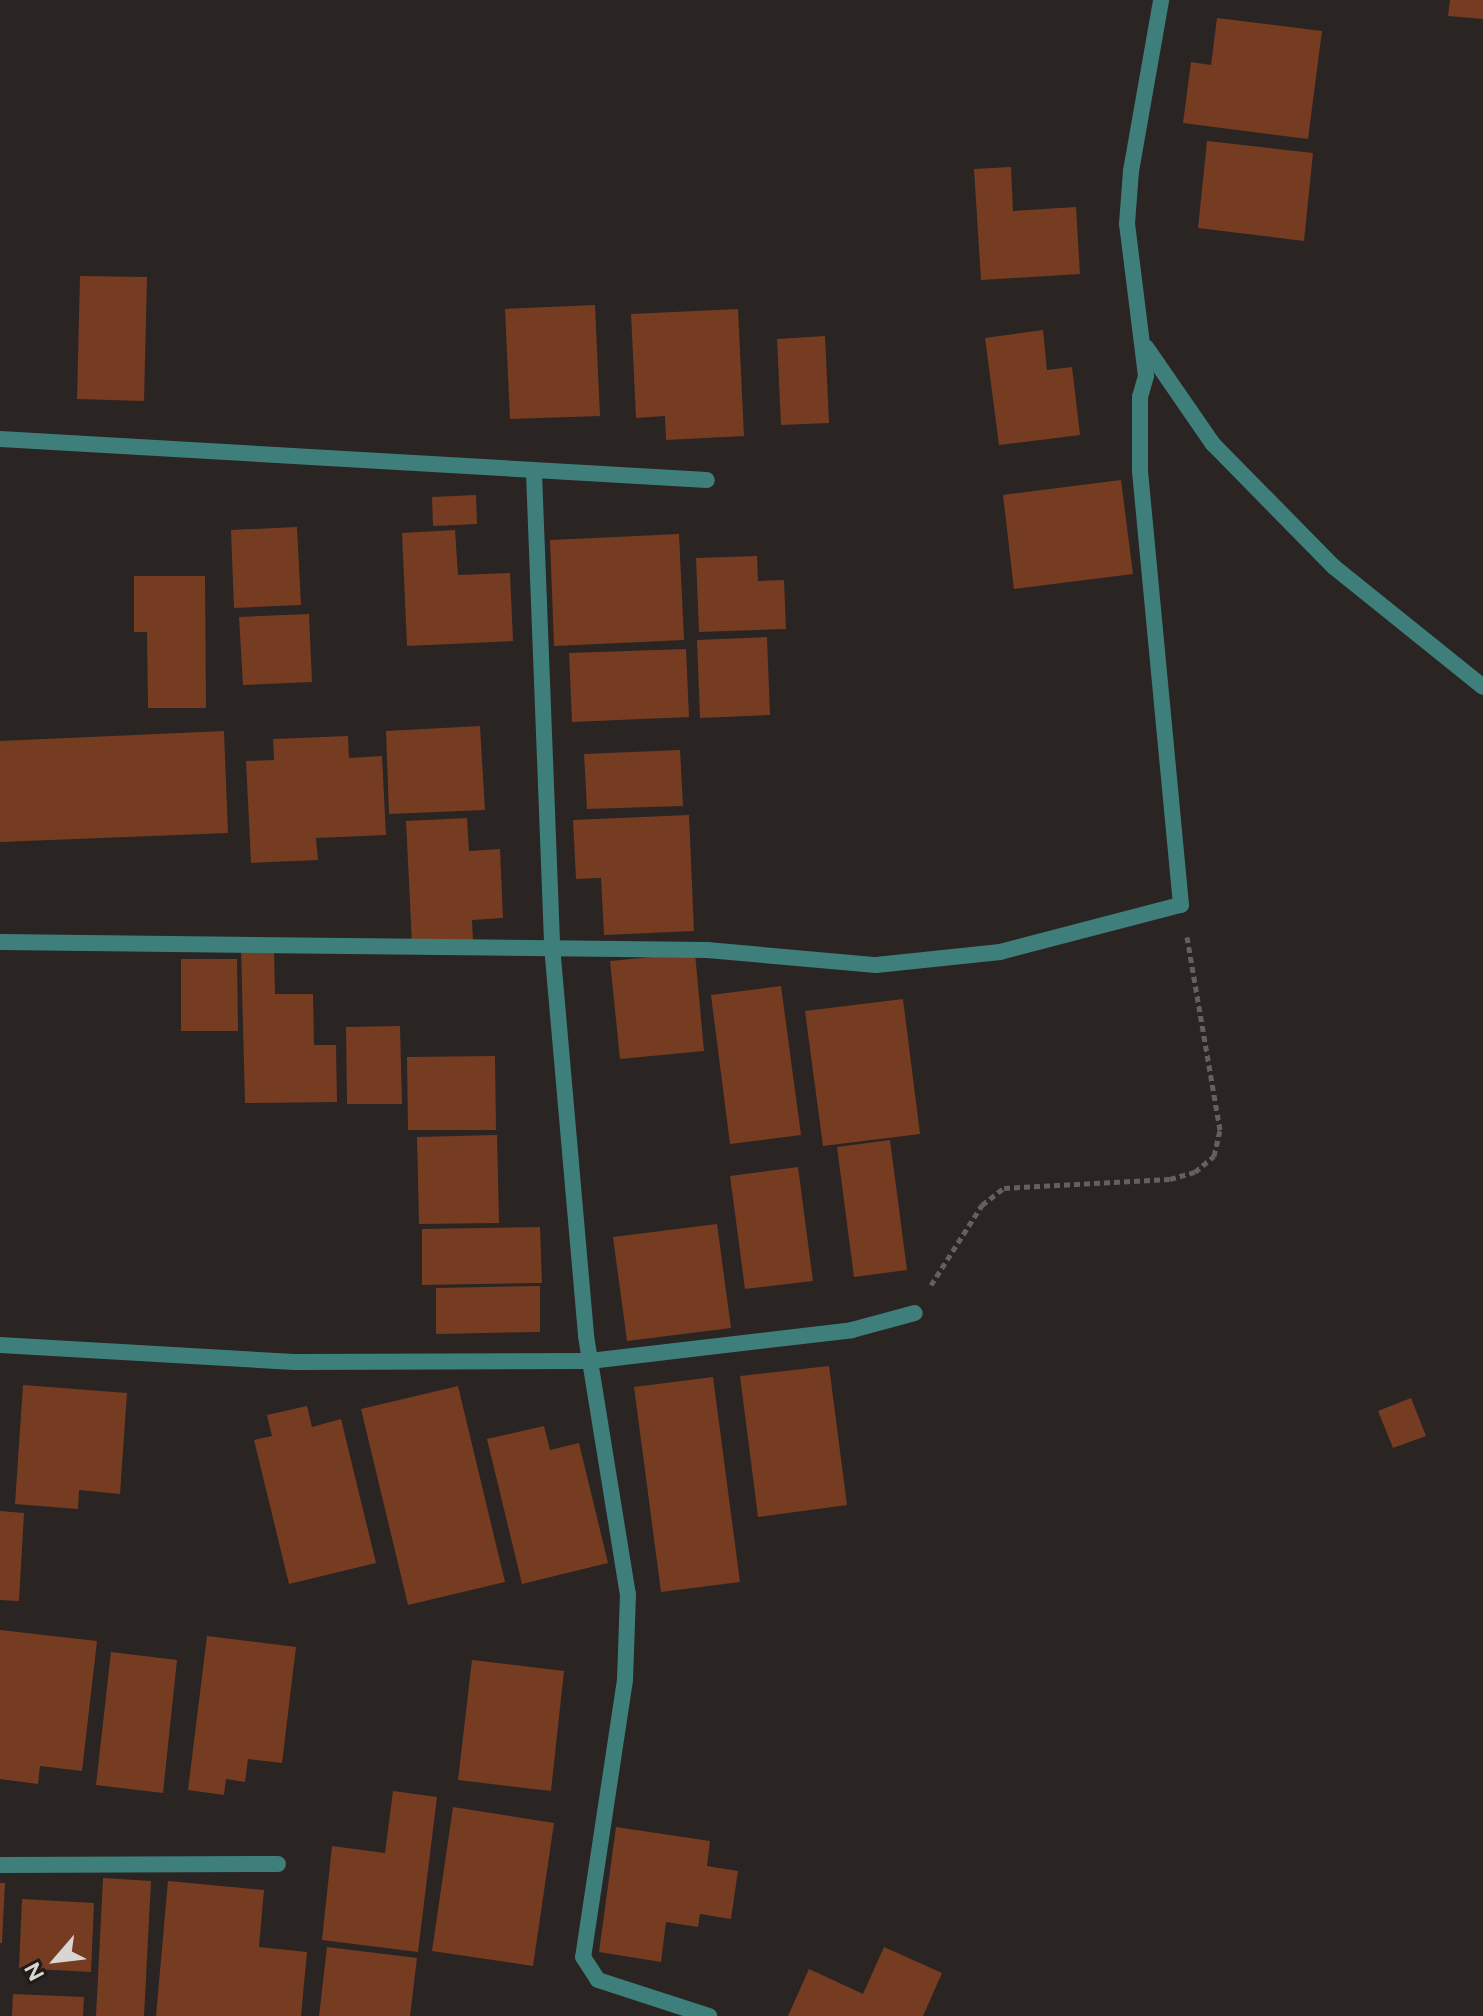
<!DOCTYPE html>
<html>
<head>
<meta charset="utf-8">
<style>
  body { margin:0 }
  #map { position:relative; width:1483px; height:2016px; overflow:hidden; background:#2a2422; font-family:Figtree,sans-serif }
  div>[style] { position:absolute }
  .building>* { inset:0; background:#753c22 }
  .path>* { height:5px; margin-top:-2.5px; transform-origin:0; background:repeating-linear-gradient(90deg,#655f5d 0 6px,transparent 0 10px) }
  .minor>* { height:16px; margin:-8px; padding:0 8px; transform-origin:8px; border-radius:8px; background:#3e7f7b }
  span { translate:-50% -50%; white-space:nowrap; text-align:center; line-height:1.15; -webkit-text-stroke:6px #211b18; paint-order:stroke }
  .north { position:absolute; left:16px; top:1920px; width:80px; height:80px; -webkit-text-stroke:6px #211b18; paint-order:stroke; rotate:242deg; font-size:22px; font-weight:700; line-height:32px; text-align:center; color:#d9d5d3 }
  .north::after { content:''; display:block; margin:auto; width:28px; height:36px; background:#d9d5d3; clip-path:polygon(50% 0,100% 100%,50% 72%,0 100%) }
</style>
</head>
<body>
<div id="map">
  <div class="building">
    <i style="clip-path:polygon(1450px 0,1483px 0,1483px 19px,1448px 16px)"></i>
    <i style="clip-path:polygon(1217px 18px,1322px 31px,1308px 139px,1183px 123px,1191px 62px,1211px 65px)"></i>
    <i style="clip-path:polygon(1207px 141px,1313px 153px,1304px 241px,1198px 228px)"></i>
    <i style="clip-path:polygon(1011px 167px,1013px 211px,1076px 207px,1080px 274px,981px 280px,974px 169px)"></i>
    <i style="clip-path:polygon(80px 276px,147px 277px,144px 401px,77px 399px)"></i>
    <i style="clip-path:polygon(595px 305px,600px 416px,510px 419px,505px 309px)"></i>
    <i style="clip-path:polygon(738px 309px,744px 436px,666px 440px,665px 416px,636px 418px,631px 314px)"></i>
    <i style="clip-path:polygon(1043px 330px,1047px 370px,1072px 367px,1080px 435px,999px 445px,985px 338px)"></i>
    <i style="clip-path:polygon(825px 336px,829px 423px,781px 425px,777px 339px)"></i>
    <i style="clip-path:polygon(1121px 480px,1133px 574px,1014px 589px,1003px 495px)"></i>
    <i style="clip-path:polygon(476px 495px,477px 524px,433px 526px,432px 497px)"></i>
    <i style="clip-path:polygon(297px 527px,301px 605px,234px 608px,231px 530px)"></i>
    <i style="clip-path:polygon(455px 530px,458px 575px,510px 573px,513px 641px,407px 646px,402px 533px)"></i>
    <i style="clip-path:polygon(679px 534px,684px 640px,554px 646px,550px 540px)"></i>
    <i style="clip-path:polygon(757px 556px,758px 581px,784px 580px,786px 629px,699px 632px,696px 558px)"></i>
    <i style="clip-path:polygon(134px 576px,205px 576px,206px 708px,148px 708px,147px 632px,134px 632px)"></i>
    <i style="clip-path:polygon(309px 614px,312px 682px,243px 685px,239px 617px)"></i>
    <i style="clip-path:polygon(767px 637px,770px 715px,700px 718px,697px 640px)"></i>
    <i style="clip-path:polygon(686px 649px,689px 717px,572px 722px,569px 653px)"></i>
    <i style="clip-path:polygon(480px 726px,485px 810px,389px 814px,386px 731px)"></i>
    <i style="clip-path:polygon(224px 731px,228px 833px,0 842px,0 741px)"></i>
    <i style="clip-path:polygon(348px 736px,349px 758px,382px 756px,386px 835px,316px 838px,318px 860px,251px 863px,246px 761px,274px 760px,273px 739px)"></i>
    <i style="clip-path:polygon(680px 750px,683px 806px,587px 809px,584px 754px)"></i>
    <i style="clip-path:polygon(689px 815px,694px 931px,604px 935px,601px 878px,576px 879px,573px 820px)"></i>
    <i style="clip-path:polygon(467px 818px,469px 851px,500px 849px,503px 918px,472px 920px,473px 941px,412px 944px,406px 821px)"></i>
    <i style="clip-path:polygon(241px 948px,274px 948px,275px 994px,313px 994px,314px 1045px,336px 1045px,337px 1102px,245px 1103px)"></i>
    <i style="clip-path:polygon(695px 953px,704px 1051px,620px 1059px,610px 961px)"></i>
    <i style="clip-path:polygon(181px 959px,237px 959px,238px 1031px,181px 1031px)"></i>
    <i style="clip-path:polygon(781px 986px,801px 1135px,730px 1144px,711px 995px)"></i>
    <i style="clip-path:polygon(903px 999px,920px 1134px,823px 1146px,805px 1011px)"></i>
    <i style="clip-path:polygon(400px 1026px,402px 1104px,347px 1104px,346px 1027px)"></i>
    <i style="clip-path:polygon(495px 1056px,496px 1130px,408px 1130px,407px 1057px)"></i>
    <i style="clip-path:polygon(497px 1135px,499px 1223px,419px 1224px,417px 1137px)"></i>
    <i style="clip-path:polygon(890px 1140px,907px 1270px,854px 1277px,837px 1147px)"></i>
    <i style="clip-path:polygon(798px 1167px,813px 1281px,745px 1289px,730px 1176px)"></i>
    <i style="clip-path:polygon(717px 1224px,731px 1328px,627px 1341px,613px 1237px)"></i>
    <i style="clip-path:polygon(540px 1227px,542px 1283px,422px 1285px,422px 1229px)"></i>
    <i style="clip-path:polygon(540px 1286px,540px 1332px,436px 1334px,436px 1288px)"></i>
    <i style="clip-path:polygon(829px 1366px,847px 1505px,758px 1517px,740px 1376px)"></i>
    <i style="clip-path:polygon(713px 1377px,740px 1582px,661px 1592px,634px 1387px)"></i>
    <i style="clip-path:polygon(23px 1385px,127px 1393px,120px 1494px,79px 1490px,78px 1509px,15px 1504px)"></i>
    <i style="clip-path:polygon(458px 1386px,505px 1582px,408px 1605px,361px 1409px)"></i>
    <i style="clip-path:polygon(1411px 1398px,1426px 1436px,1393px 1448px,1378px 1411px)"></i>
    <i style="clip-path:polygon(307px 1406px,312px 1427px,341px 1419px,376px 1563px,289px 1584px,254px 1440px,272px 1436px,267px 1415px)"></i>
    <i style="clip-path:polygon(544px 1426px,550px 1450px,579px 1443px,608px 1563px,522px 1584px,487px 1439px)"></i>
    <i style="clip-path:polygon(0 1511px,24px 1513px,19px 1601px,0 1600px)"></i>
    <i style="clip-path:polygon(0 1630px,97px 1641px,82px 1771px,40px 1766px,38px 1784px,0 1779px)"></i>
    <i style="clip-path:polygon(207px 1636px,296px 1647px,282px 1763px,248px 1759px,245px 1782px,226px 1779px,224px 1795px,188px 1790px)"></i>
    <i style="clip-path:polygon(111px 1652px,177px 1660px,163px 1793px,96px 1785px)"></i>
    <i style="clip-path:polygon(472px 1660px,564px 1671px,551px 1791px,458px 1780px)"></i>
    <i style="clip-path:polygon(393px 1791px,437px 1797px,418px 1952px,322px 1940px,332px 1846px,385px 1853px)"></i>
    <i style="clip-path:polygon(453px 1807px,554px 1823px,533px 1966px,432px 1951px)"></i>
    <i style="clip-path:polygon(616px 1827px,710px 1841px,707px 1866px,738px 1871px,731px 1919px,700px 1914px,698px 1927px,666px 1922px,661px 1962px,599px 1952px)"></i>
    <i style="clip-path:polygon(103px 1878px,151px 1881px,144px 2016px,96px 2016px)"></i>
    <i style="clip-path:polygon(168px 1881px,264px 1890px,259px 1947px,307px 1952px,301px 2016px,156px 2016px)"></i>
    <i style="clip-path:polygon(0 1883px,5px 1883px,2px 1943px,0 1943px)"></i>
    <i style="clip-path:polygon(22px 1899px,94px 1903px,91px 1972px,19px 1968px)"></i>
    <i style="clip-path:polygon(327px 1947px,417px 1958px,410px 2016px,319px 2016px)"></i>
    <i style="clip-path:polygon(884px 1947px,942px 1973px,923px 2016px,788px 2016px,809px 1969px,863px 1994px)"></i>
    <i style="clip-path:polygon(13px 1994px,84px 1997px,83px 2016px,12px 2016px)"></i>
  </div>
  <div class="path">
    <i style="left:931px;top:1285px;width:95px;rotate:-57.5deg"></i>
    <i style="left:982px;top:1205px;width:28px;rotate:-38deg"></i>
    <i style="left:1004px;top:1188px;width:166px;rotate:-3.1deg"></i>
    <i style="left:1170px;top:1179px;width:26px;rotate:-16deg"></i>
    <i style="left:1195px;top:1172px;width:25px;rotate:-40deg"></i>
    <i style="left:1214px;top:1156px;width:27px;rotate:-77deg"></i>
    <i style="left:1220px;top:1130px;width:196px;rotate:-99.7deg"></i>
  </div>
  <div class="minor">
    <i style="left:1146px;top:347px;width:118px;rotate:55.4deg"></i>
    <i style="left:1213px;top:444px;width:173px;rotate:45.5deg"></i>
    <i style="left:1334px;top:567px;width:191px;rotate:38.8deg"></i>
    <i style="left:0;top:439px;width:708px;rotate:3.32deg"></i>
    <i style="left:534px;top:473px;width:473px;rotate:87.8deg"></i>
    <i style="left:552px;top:946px;width:391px;rotate:85deg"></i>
    <i style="left:586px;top:1336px;width:261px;rotate:80.8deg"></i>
    <i style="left:628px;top:1594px;width:86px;rotate:92deg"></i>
    <i style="left:625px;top:1680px;width:280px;rotate:98.6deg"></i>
    <i style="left:583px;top:1957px;width:27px;rotate:57deg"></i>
    <i style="left:598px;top:1980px;width:117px;rotate:18deg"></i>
    <i style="left:0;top:942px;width:707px;rotate:0.65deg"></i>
    <i style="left:707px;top:950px;width:170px;rotate:5.1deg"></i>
    <i style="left:876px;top:965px;width:125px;rotate:-6deg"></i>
    <i style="left:1000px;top:952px;width:187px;rotate:-14.6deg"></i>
    <i style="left:1181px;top:905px;width:436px;rotate:-95.4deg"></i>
    <i style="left:1140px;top:471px;width:74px;rotate:-90deg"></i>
    <i style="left:1140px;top:397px;width:22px;rotate:-74deg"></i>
    <i style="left:1146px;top:376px;width:153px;rotate:-97.1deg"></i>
    <i style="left:1127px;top:224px;width:53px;rotate:-85.7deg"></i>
    <i style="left:1131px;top:171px;width:174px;rotate:-80deg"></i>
    <i style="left:0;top:1345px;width:295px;rotate:3.3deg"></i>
    <i style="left:295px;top:1362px;width:295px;rotate:-0.2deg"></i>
    <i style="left:590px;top:1361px;width:264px;rotate:-6.7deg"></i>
    <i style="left:852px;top:1330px;width:65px;rotate:-15.1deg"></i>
    <i style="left:0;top:1865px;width:278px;rotate:-0.2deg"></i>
  </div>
  <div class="north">N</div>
</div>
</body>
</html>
